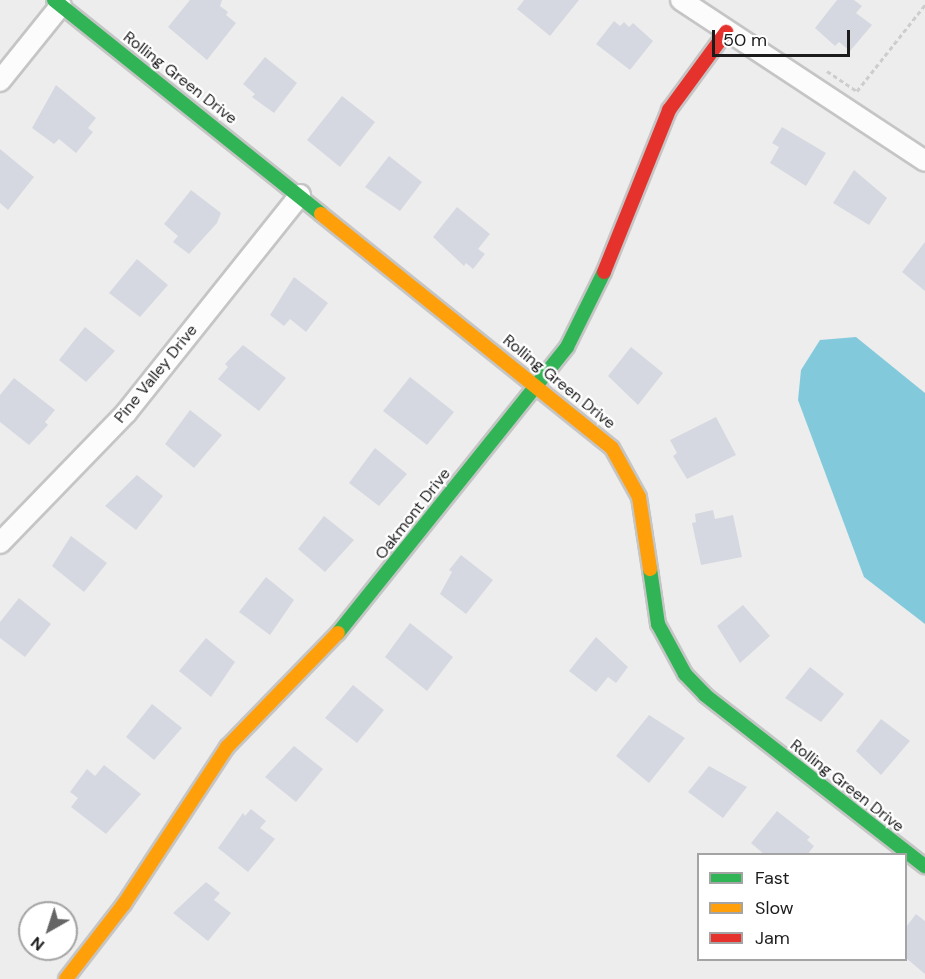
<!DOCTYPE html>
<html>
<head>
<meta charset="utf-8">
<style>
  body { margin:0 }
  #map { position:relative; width:925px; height:979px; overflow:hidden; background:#ededed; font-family:"DM Sans",sans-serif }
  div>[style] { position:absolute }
  .water>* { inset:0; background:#83c9dc }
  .building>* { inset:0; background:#d5d8e0 }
  .path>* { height:3px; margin-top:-1.5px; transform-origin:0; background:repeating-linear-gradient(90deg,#cdcdce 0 4.5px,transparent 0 7.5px) }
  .roads { filter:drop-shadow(2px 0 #c5c5c5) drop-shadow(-2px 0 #c5c5c5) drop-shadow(0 2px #c5c5c5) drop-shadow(0 -2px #c5c5c5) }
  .street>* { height:20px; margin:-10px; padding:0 10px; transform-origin:10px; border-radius:10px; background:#fcfcfc }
  .fast>* { height:14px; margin:-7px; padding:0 7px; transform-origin:7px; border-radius:7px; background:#30b455 }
  .slow>* { height:14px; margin:-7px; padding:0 7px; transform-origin:7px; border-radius:7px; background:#ff9f0a }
  .jam>* { height:14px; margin:-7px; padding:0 7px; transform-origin:7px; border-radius:7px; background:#e5322d }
  span { translate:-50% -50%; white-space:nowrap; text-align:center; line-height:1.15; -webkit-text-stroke:4.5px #fff; paint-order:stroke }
  .street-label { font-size:16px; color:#1c1c1d }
  .legend { position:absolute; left:697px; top:853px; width:210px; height:108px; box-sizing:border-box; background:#fff; border:2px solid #a4a4a5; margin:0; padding:8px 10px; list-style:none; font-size:18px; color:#1c1c1d }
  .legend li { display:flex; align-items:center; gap:12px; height:30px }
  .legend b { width:30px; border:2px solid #a4a4a5 }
  .north { position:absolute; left:18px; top:901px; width:60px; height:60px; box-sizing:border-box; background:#fff; border:2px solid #a4a4a5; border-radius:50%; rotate:219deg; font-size:16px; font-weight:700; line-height:24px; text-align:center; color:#1c1c1d }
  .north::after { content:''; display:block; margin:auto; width:21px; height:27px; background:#656566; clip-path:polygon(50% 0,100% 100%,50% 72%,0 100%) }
  .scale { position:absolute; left:712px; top:30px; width:138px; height:27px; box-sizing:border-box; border:3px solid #1c1c1d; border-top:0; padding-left:8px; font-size:18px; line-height:21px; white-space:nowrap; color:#1c1c1d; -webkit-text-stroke:4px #fff; paint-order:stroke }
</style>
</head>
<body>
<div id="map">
  <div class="water">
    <i style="clip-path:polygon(856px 337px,925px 393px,925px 624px,864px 577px,798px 400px,801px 370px,820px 340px)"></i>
  </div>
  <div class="building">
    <i style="clip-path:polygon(190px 0,222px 0,220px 6px,228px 12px,226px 15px,236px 23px,207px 60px,168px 27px)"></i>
    <i style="clip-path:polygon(524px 0,579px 0,550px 36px,517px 9px)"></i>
    <i style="clip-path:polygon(837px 0,854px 0,862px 6px,856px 13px,872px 25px,850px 51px,839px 42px,835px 46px,815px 28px)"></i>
    <i style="clip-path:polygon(614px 21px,620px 26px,624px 22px,629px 27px,633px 23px,653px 41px,630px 70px,596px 44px)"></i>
    <i style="clip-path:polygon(265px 57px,297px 83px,274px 113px,252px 97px,255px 94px,243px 84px)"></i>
    <i style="clip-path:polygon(56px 85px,96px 118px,88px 128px,93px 132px,76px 153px,59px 139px,54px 144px,32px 128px)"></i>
    <i style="clip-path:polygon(342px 96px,375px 122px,340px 167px,307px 140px)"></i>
    <i style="clip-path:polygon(782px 127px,826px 153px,806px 186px,770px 163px,779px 147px,772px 143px)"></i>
    <i style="clip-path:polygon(0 149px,34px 177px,8px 210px,0 203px)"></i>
    <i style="clip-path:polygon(389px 156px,422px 182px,400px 211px,365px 187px)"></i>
    <i style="clip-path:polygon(854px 170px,887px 198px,869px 225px,833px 203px)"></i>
    <i style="clip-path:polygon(191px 190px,221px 213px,217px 223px,189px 254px,173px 242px,178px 236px,164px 224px)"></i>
    <i style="clip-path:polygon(457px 207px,490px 234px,478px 249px,485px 254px,473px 269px,466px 263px,464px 266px,433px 237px)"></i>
    <i style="clip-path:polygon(925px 242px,925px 291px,902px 272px)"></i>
    <i style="clip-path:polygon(137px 259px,168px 285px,140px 317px,109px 293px)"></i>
    <i style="clip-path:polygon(294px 277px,328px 303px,306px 332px,290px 319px,284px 326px,270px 315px)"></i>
    <i style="clip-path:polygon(85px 327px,115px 351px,86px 382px,59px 360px)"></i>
    <i style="clip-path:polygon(243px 345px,286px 378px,259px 411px,218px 379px,228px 367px,225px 364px)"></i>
    <i style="clip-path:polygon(631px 347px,663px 373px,638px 405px,608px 376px)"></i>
    <i style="clip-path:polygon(410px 377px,454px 412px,427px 445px,383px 411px)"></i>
    <i style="clip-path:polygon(14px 378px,55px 410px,45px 422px,48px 425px,29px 445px,0 422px,0 395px)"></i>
    <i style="clip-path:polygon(190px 410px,222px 435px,194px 468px,165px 444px)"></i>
    <i style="clip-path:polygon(716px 417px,736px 455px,687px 479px,673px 456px,677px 453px,670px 440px)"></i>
    <i style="clip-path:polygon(375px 448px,407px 474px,379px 506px,349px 483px)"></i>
    <i style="clip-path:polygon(137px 475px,163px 496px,136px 530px,105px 506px)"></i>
    <i style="clip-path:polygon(713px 510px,715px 519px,733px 515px,742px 557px,701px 565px,692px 523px,696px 522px,695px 514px)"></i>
    <i style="clip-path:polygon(324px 516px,354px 540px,325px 572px,298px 549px)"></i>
    <i style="clip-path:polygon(71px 536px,107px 563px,84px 592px,52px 566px)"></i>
    <i style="clip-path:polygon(461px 555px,493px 580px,466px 614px,440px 594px,452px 572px,449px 570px)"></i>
    <i style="clip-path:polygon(266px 577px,294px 600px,270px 635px,239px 612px)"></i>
    <i style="clip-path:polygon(19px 598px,51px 624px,25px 657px,0 638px,0 622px)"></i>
    <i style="clip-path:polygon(743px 605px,770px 636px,740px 663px,717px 626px)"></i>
    <i style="clip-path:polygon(410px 623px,453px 657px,427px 691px,385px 657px)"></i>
    <i style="clip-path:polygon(596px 637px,628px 667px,616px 683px,608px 677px,596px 692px,569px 671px)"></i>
    <i style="clip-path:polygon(206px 638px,235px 662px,211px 697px,179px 671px)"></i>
    <i style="clip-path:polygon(810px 667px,844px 694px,821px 722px,785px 698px)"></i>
    <i style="clip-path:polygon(353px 685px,384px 710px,357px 743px,325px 718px)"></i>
    <i style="clip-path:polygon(152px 704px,182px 728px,154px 760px,126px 737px)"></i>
    <i style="clip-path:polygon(649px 715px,685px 738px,649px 783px,616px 756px)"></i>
    <i style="clip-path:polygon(881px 719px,910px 741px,881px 775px,856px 751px)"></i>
    <i style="clip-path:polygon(294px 746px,323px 769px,296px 802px,265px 777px)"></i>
    <i style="clip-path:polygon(104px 765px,141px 794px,106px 834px,71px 807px,78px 798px,70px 792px,87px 769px,95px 776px)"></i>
    <i style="clip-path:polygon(709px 766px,747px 787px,723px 818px,688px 792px)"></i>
    <i style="clip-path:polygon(251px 809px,266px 821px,260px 828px,275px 839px,248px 872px,218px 848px,243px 813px,245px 816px)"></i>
    <i style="clip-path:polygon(777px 811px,810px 837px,807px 840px,814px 846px,807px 855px,765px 855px,751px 843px)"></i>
    <i style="clip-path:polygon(206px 882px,220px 893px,214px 900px,231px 913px,208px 941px,173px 913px)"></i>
    <i style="clip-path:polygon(916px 914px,925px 921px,925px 974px,906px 958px,906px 927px)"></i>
  </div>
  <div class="path">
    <i style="left:827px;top:71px;width:36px;rotate:34deg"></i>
    <i style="left:857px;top:91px;width:110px;rotate:-51.7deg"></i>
  </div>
  <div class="roads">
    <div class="street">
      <i style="left:681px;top:0;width:292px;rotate:33.4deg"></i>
      <i style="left:0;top:81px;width:97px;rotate:-51.2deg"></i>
      <i style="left:0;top:543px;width:181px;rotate:-45.9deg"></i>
      <i style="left:126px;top:413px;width:279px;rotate:-51.4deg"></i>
    </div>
    <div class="fast">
      <i style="left:54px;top:0;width:342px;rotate:38.7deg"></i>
      <i style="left:650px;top:569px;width:56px;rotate:81.7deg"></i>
      <i style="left:658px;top:624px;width:57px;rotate:61.6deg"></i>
      <i style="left:685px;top:674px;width:29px;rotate:46deg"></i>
      <i style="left:705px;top:695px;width:279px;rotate:37.9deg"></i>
      <i style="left:338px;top:633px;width:366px;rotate:-51.3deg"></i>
      <i style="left:567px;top:347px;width:84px;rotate:-63.7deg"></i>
    </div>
    <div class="slow">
      <i style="left:321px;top:214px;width:373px;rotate:38.8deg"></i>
      <i style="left:612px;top:448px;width:56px;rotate:61.1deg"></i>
      <i style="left:639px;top:497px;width:73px;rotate:81.3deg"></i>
      <i style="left:66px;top:979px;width:95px;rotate:-52.3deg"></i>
      <i style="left:124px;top:904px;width:188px;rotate:-56.7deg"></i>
      <i style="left:227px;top:747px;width:159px;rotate:-45.8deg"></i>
    </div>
    <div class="jam">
      <i style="left:604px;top:272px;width:175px;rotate:-68.1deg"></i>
      <i style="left:669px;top:110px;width:97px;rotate:-53.8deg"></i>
    </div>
  </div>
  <div class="street-label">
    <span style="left:180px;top:78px;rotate:38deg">Rolling Green Drive</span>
    <span style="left:156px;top:374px;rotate:-51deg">Pine Valley Drive</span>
    <span style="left:559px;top:382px;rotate:39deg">Rolling Green Drive</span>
    <span style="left:413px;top:514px;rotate:-52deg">Oakmont Drive</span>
    <span style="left:847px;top:786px;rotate:38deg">Rolling Green Drive</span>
  </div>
  <ul class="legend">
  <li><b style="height:8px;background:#30b455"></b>Fast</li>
  <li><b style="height:8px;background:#ff9f0a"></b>Slow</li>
  <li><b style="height:8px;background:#e5322d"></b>Jam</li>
  </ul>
  <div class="north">N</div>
  <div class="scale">50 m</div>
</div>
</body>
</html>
